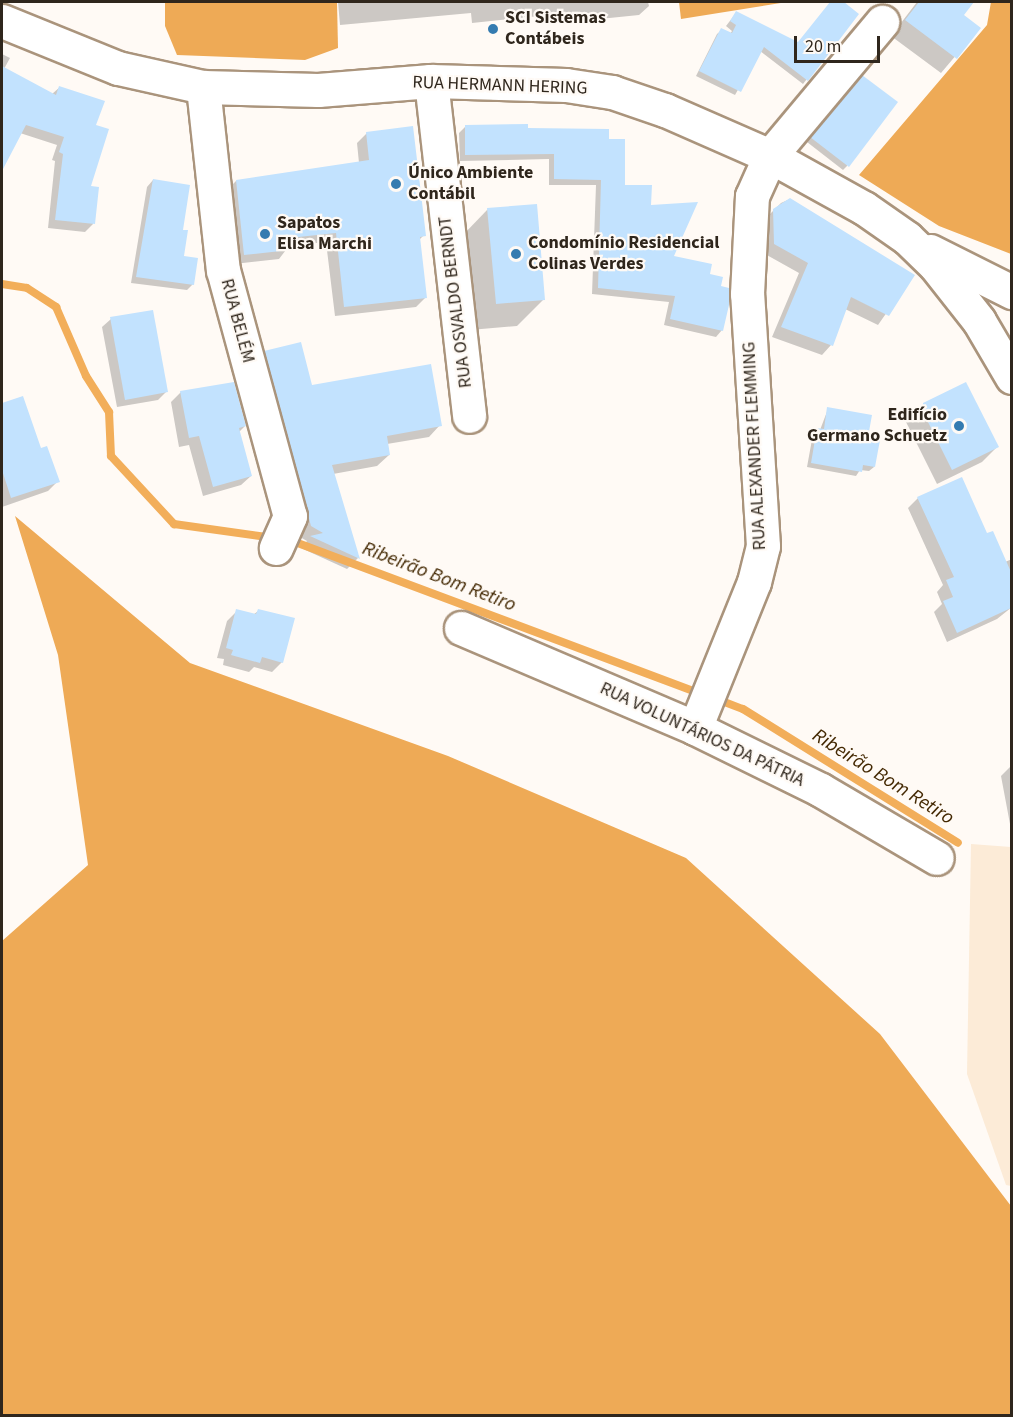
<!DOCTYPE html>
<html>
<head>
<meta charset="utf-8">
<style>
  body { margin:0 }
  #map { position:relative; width:1013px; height:1417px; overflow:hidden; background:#fffaf5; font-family:"Source Sans 3",sans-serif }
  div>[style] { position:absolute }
  .built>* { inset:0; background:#fcebd7 }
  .forest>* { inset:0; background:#eeaa56 }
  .shadow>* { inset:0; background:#0003 }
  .stream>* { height:8px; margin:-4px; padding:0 4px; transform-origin:4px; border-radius:4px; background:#f2ae5a }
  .building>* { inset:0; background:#c2e2fe }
  .roads { filter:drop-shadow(2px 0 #aa947c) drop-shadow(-2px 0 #aa947c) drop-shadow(0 2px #aa947c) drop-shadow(0 -2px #aa947c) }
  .minor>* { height:33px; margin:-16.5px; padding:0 16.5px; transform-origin:16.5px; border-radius:16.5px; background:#fff }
  .dots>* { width:16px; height:16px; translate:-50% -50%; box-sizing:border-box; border:3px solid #fffaf5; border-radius:50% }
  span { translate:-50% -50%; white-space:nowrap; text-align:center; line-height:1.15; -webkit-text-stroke:4.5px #fffaf5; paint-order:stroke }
  .poi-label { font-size:18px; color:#2f261c; font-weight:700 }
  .left { translate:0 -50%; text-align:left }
  .right { translate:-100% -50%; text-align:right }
  .street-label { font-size:18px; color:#2f261c }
  .water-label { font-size:20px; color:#442903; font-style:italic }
  .frame { position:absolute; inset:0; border:3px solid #2f261c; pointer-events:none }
  .scale { position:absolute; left:794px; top:36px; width:86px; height:27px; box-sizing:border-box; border:3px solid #2f261c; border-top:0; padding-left:8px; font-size:18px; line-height:21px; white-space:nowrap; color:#2f261c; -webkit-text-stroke:4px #fffaf5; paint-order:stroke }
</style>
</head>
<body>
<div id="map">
  <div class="built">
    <i style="clip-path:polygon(971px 844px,1011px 847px,1011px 1186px,1006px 1185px,967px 1074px)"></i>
  </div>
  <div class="forest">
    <i style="clip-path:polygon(165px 2px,337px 2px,338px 48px,305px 60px,177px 55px,165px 26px)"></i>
    <i style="clip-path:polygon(679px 2px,787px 2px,681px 19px)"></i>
    <i style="clip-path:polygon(991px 2px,1011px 2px,1011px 254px,939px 226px,859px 175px,987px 25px)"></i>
    <i style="clip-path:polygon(15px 516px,190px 663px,448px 756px,686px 858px,880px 1034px,1011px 1206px,1011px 1415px,2px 1415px,2px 941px,88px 865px,58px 655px)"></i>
  </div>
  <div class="shadow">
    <i style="clip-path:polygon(338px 2px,648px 2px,649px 6px,639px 15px,570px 22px,569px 13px,472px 23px,471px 13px,340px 25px)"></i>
    <i style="clip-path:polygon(831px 2px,841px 2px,857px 14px,803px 84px,760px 51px,735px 95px,696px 76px,717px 34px,722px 30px,730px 34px,732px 31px,726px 26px,736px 13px,798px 44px)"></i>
    <i style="clip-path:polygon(917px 2px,972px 2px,962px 16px,979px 28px,941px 73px,891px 36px)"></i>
    <i style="clip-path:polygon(2px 54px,10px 58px,4px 69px,52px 94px,60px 87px,94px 126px,89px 188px,93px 224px,85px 232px,48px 228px,55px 161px,52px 160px,57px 145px,20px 133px,5px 154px,2px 153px)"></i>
    <i style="clip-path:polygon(858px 81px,847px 166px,843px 170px,807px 142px)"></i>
    <i style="clip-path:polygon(465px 127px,608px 140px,624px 187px,649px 206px,672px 257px,708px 275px,719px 287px,722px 330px,716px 337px,664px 325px,669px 302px,592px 294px,596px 185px,549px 185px,549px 159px,460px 161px,459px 133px)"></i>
    <i style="clip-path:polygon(367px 133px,424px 235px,419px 240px,426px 297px,416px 307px,335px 316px,326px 242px,289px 246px,279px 259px,234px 264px,226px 191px,236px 181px,359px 163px,357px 143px)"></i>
    <i style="clip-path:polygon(153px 180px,181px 231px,183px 257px,193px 284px,187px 290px,131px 283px,147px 187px)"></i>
    <i style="clip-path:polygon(790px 199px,913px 275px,878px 325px,845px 309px,831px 345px,822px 355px,772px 337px,799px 273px,765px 254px,764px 220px,781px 203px)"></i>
    <i style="clip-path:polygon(488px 209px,544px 299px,517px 326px,470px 330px,462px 236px)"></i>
    <i style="clip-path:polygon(111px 319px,167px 391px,158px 400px,117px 407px,102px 327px)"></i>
    <i style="clip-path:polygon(265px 352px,310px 387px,440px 425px,429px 437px,387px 444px,389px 455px,377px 466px,333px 474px,358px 558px,347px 569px,301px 548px,307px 541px,300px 537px,254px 364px)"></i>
    <i style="clip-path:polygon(966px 384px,997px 447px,982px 462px,937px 484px,905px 420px,920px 406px)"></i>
    <i style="clip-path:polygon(181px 392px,245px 426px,239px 432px,251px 476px,241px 485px,203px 496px,189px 445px,179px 447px,171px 402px)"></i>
    <i style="clip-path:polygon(22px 398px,40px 450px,58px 481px,48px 491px,2px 507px,2px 405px)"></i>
    <i style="clip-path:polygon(828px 409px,866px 438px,874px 467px,869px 471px,860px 470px,856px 476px,807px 467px,813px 434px,820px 430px)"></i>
    <i style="clip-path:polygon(918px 498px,987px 535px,1005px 562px,1012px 559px,1012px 607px,997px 619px,947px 642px,934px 612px,942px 604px,937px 592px,943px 585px,908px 508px)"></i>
    <i style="clip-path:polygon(237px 611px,253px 615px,258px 611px,282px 662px,272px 672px,254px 667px,249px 672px,223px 665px,224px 659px,217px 658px,227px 621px)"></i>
    <i style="clip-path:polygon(1011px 766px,1012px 824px,1010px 824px,1001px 776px)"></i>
  </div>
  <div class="stream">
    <i style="left:2px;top:284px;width:25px;rotate:9deg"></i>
    <i style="left:27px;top:288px;width:35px;rotate:33deg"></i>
    <i style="left:56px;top:307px;width:75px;rotate:66.5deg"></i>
    <i style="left:86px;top:376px;width:43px;rotate:57.4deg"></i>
    <i style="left:109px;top:412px;width:44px;rotate:87.4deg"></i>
    <i style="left:111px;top:456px;width:93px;rotate:47.2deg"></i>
    <i style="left:174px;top:524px;width:101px;rotate:8deg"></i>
    <i style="left:287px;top:539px;width:443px;rotate:20.5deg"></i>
    <i style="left:714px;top:698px;width:31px;rotate:21deg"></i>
    <i style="left:743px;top:709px;width:253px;rotate:31.9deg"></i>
  </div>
  <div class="building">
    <i style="clip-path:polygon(830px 2px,844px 2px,859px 14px,808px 81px,764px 47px,741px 92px,699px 71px,721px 28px,732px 33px,736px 25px,730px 21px,736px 11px,798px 42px)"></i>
    <i style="clip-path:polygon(919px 2px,974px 2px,964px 15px,981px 28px,957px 59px,905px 20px)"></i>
    <i style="clip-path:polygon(2px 66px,56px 95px,59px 86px,105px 101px,96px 125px,109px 129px,91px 186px,99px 187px,95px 224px,55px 220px,63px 154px,59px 152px,64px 137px,26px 125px,2px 171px)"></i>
    <i style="clip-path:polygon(862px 75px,898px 102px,849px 167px,810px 137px)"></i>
    <i style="clip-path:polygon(528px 124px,528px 128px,609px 129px,609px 139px,625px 139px,625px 185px,652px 185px,651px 205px,698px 202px,674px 256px,712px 264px,710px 274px,723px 277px,721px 286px,729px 288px,729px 305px,723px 331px,670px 319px,675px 296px,598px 288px,601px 180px,554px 179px,554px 154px,465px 155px,465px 125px)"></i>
    <i style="clip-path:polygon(413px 126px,426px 236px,420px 237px,427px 298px,344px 307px,336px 233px,289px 238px,290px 250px,244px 255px,236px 180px,369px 160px,366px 132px)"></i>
    <i style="clip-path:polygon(153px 179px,190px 185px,183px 230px,188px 230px,184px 256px,198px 258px,194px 285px,136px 277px)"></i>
    <i style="clip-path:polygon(790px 198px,915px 275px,889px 316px,851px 297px,833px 346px,781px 327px,808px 263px,774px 244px,773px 209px)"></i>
    <i style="clip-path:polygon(537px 204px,545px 300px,496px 304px,487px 208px)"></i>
    <i style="clip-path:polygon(153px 310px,168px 392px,125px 400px,110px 317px)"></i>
    <i style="clip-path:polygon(301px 342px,312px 385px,431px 364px,442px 426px,387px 436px,390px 455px,332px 465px,360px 559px,310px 536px,323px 533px,311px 526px,264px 351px)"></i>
    <i style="clip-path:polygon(234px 382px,246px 426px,239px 428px,252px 476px,213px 487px,199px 436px,189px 438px,180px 391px)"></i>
    <i style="clip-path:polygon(966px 382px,999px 447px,952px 470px,923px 412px,923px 403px)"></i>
    <i style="clip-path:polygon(23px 396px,41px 448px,47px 446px,60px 482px,11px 498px,2px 470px,2px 403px)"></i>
    <i style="clip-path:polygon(827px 407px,872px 415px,868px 437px,880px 440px,875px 467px,863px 465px,862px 472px,811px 463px,817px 428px,824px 429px)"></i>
    <i style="clip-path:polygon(962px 477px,987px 533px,993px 531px,1011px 572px,1011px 608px,957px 633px,943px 601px,953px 597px,946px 580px,954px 577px,917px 497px)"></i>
    <i style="clip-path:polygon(236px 609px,256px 614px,258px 609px,295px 618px,283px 663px,262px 657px,260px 663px,231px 655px,233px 650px,226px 648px)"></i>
  </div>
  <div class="roads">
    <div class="minor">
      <i style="left:2px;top:21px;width:125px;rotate:22.1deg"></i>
      <i style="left:118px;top:68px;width:87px;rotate:12.6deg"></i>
      <i style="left:203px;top:87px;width:115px;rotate:1.5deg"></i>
      <i style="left:318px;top:90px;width:113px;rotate:-4.6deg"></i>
      <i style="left:431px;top:81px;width:135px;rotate:1.7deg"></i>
      <i style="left:566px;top:85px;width:47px;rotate:8.7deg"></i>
      <i style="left:612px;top:92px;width:56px;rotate:18.8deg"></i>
      <i style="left:665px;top:110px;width:115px;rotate:23.7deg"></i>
      <i style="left:770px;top:156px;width:107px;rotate:29deg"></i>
      <i style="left:864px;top:208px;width:52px;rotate:34.9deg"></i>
      <i style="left:907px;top:238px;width:39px;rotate:44deg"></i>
      <i style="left:935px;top:265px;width:71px;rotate:51.8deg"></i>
      <i style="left:979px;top:321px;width:65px;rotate:59.5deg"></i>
      <i style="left:431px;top:81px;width:337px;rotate:83.5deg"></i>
      <i style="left:203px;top:87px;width:184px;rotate:83.8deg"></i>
      <i style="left:223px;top:270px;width:255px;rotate:74.8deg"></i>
      <i style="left:290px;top:516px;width:35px;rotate:114deg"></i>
      <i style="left:930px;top:251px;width:92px;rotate:26.6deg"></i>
      <i style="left:461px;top:628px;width:254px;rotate:23.1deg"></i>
      <i style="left:695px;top:728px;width:140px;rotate:26.2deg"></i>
      <i style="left:821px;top:790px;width:134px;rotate:30.4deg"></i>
      <i style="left:695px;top:728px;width:157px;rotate:-68deg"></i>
      <i style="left:754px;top:582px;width:37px;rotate:-76deg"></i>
      <i style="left:763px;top:546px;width:253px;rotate:-93.6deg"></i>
      <i style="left:747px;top:294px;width:98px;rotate:-87.1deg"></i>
      <i style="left:752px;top:196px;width:44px;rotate:-65.8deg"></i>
      <i style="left:770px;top:156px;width:175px;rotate:-50.1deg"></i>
    </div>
  </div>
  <div class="dots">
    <i style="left:493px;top:29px;background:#347bb0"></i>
    <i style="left:396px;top:184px;background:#347bb0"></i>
    <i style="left:265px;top:234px;background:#347bb0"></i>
    <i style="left:516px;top:254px;background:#347bb0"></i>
    <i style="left:959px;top:426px;background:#347bb0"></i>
  </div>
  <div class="poi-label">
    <span class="left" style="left:505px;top:29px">SCI Sistemas<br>Contábeis</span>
    <span class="left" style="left:408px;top:184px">Único Ambiente<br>Contábil</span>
    <span class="left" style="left:277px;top:234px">Sapatos<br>Elisa Marchi</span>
    <span class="left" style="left:528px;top:254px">Condomínio Residencial<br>Colinas Verdes</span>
    <span class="right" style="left:947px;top:426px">Edifício<br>Germano Schuetz</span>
  </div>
  <div class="street-label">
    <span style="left:500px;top:86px;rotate:2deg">RUA HERMANN HERING</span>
    <span style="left:456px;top:302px;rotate:-97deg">RUA OSVALDO BERNDT</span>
    <span style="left:237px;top:321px;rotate:75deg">RUA BELÉM</span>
    <span style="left:755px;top:446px;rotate:-93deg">RUA ALEXANDER FLEMMING</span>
    <span style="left:702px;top:735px;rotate:25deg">RUA VOLUNTÁRIOS DA PÁTRIA</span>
  </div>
  <div class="water-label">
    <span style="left:439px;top:577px;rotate:21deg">Ribeirão Bom Retiro</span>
    <span style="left:883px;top:777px;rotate:32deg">Ribeirão Bom Retiro</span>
  </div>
  <div class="frame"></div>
  <div class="scale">20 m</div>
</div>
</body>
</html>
